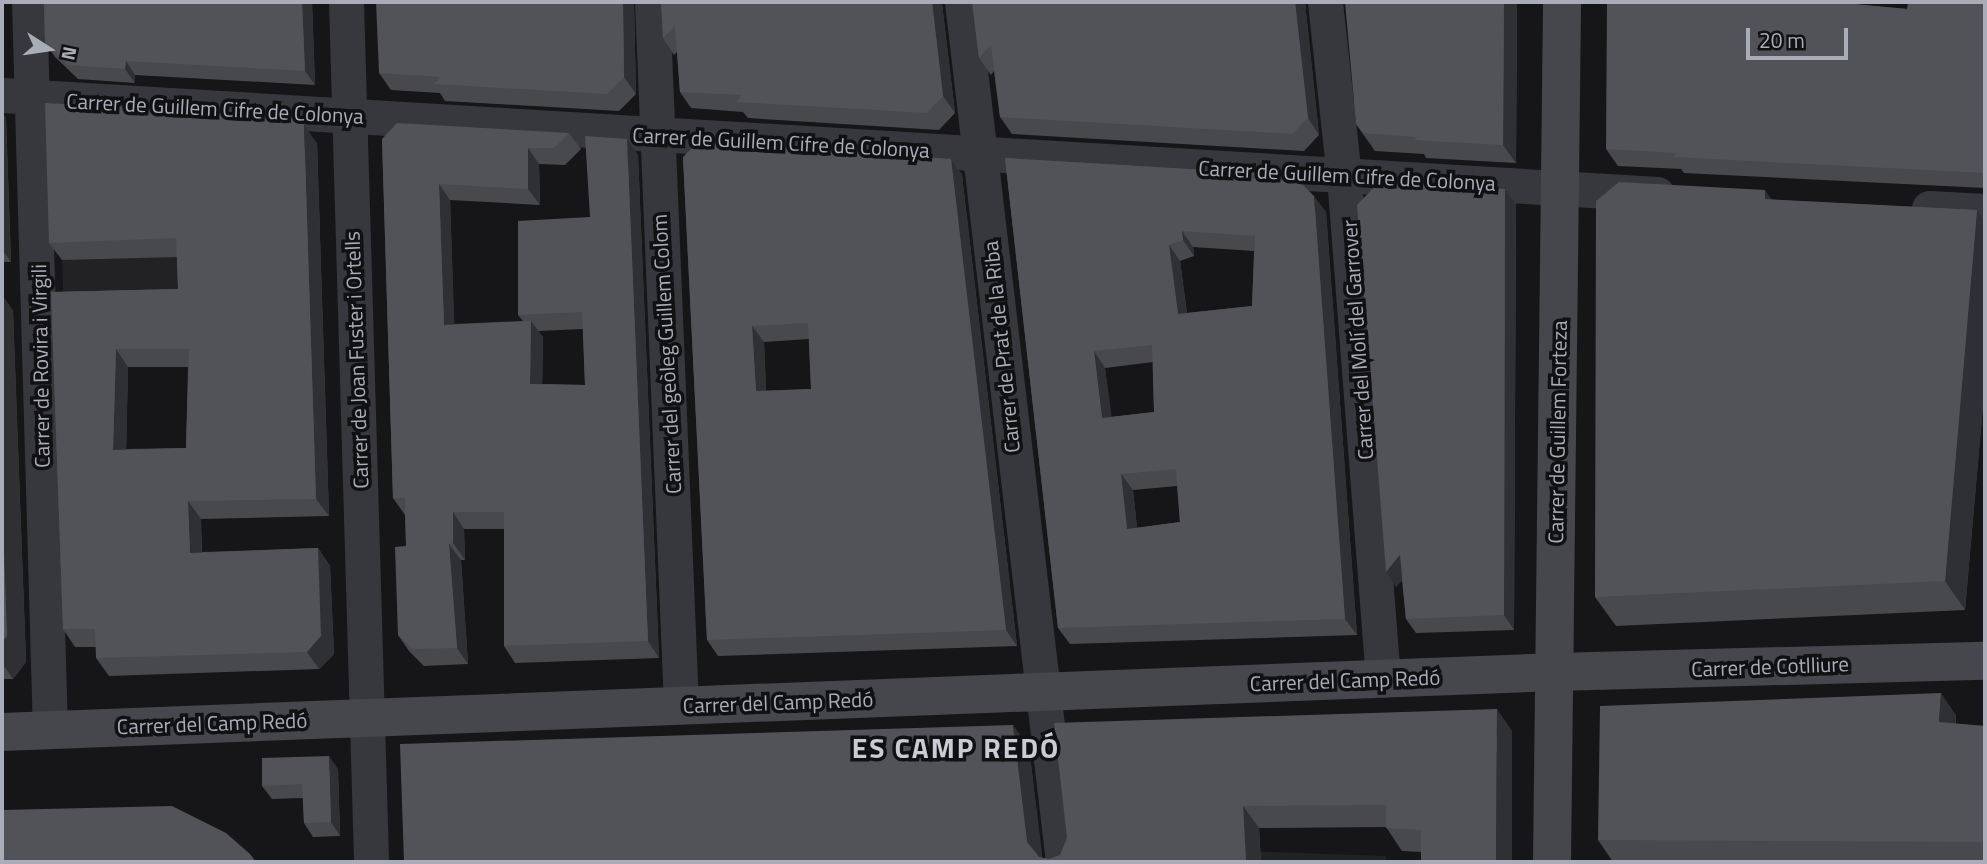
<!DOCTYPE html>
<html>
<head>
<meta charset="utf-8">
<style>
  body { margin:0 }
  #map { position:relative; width:1987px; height:864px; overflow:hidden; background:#161618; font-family:"Titillium Web",sans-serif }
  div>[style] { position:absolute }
  .built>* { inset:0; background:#222225 }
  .street>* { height:35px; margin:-17.5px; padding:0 17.5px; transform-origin:17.5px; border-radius:17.5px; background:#37383d }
  .secondary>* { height:38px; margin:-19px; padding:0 19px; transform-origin:19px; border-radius:19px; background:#45474d }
  .wall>* { inset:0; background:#47494d }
  .shaded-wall>* { inset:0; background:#2f3033 }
  .building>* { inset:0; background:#525359 }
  span { translate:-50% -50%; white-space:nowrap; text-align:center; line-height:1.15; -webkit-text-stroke:7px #111113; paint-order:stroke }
  .street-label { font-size:21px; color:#a8adb8 }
  .district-label { font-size:28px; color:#c9ccd4; font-weight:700; letter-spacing:2px }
  .frame { position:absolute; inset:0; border:4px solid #a8adb8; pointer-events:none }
  .north { position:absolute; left:14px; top:14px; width:70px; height:70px; -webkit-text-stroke:5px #111113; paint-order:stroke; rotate:102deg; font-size:19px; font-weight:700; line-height:28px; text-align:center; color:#a8adb8 }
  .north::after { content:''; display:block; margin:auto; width:24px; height:32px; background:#a8adb8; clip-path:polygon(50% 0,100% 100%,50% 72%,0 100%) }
  .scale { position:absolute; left:1746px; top:28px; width:102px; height:32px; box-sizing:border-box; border:4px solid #a8adb8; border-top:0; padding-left:9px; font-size:21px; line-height:24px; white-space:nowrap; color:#a8adb8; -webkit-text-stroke:5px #111113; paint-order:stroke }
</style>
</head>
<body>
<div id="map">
  <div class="built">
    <i style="clip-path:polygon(319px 191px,320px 252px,264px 305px,64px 311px,62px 260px,214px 194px)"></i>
    <i style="clip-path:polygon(1239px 851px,1386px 856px,1386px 862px,1096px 862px)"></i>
  </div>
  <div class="street">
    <i style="left:29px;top:2px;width:727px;rotate:88.35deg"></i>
    <i style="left:346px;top:2px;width:860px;rotate:88.33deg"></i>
    <i style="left:652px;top:2px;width:704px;rotate:87.64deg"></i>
    <i style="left:962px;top:2px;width:866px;rotate:83.3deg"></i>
    <i style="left:1325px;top:2px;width:175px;rotate:83.8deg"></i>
    <i style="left:1344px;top:176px;width:505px;rotate:85.57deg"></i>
    <i style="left:2px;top:95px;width:1658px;rotate:3.42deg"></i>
    <i style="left:1929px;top:208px;width:56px;rotate:3.1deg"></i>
  </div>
  <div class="secondary">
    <i style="left:2px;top:732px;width:1554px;rotate:-2.21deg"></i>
    <i style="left:1555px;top:672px;width:430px;rotate:-1.5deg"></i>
    <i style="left:1552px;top:862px;width:860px;rotate:-89.33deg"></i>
  </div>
  <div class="wall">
    <i style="clip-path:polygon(44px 2px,312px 2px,315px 85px,135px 75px,135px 83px,78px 79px,55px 57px,45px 43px)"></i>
    <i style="clip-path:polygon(634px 2px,636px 94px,619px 111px,445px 101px,440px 93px,391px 90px,379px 73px)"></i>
    <i style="clip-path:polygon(661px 2px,943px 2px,942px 4px,955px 113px,939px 130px,748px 118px,743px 112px,691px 108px,680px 92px,677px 52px,674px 55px,663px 38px)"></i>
    <i style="clip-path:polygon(972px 2px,1305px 2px,1319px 135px,1304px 151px,1012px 134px,1000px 117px,994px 71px,991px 75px,979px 58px)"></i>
    <i style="clip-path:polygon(1517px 2px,1516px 163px,1426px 158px,1424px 154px,1375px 151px,1356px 124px)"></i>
    <i style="clip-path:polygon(1859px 2px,1858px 5px,1907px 9px,1985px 2px,1985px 188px,1684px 173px,1681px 169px,1618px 166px,1606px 149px)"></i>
    <i style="clip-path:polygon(2px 112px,6px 118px,11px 262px,2px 262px)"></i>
    <i style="clip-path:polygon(evenodd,569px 133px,581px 149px,565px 165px,539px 164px,540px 205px,450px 200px,454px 324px,523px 321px,518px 315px,590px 217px,638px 155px,659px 658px,515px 663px,504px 646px,504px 529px,464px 529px,465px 560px,461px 560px,468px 664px,424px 666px,409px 651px,398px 635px,406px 546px,405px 515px,393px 498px,382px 139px,569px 133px,583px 329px,585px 385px,542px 384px,543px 337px,538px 331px,583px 329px)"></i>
    <i style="clip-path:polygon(evenodd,317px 143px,329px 516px,201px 519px,202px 552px,318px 548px,330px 566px,334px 654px,319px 669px,109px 676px,96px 658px,96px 647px,75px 647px,63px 629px,51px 292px,178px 289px,177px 257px,62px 260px,49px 243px,317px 143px,128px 367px,188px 367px,186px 448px,126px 449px,128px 367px)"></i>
    <i style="clip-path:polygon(evenodd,683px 157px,951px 159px,962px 175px,1017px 646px,718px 656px,707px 640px,683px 157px,809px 339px,811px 389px,766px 391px,764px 342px,809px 339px)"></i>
    <i style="clip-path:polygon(evenodd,1005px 158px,1256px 173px,1260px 179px,1326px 212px,1357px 635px,1070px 644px,1058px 628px,1005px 158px,1193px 247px,1254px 251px,1252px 306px,1187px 313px,1180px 261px,1194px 256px,1193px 247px,1005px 158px,1153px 362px,1154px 412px,1111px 417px,1105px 368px,1153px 362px,1005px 158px,1177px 486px,1180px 522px,1137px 528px,1133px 490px,1177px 486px)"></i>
    <i style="clip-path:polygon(1505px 189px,1516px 204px,1514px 630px,1416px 633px,1406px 619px,1402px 580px,1396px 587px)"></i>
    <i style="clip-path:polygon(1772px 200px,1977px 210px,1985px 221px,1985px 382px,1965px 610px,1616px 626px,1595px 597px)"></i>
    <i style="clip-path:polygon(2px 295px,13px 311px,26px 662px,13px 679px,2px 679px)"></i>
    <i style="clip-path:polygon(1956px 715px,1956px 724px,1985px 726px,1985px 862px,1613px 862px,1598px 840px)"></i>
    <i style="clip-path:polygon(1512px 731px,1421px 852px,1402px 851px,1386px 827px,1259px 828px,1261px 862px,404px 862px,1029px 747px,1042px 858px,1049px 859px)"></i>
    <i style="clip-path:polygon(338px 769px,340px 836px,313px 837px,304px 823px,303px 798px,272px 799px,262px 786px)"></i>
  </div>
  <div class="shaded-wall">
    <i style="clip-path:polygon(2px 2px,3px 2px,4px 52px,2px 48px)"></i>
    <i style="clip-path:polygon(302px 2px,312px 2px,315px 85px,305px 71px)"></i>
    <i style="clip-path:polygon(623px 2px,634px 2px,636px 94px,624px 77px)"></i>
    <i style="clip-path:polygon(932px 2px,943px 2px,942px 4px,955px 113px,943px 96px)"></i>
    <i style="clip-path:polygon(1295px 2px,1305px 2px,1319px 135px,1308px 118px)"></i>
    <i style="clip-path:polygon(1504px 2px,1517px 2px,1516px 163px,1503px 145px)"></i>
    <i style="clip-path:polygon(1845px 2px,1859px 2px,1857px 20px,1845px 3px)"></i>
    <i style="clip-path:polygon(126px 61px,135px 75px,135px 83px,125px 69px)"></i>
    <i style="clip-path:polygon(2px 112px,6px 118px,11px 262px,2px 249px)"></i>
    <i style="clip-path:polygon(304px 125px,317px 143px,329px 516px,316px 499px)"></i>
    <i style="clip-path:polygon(627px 139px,638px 155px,659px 658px,648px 641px)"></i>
    <i style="clip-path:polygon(528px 148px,539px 164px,540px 205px,528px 189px)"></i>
    <i style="clip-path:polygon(951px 159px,962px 175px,1017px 646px,1006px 630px)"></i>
    <i style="clip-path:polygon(439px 184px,450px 200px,455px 341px,444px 325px)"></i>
    <i style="clip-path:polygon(1505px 189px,1516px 204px,1514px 630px,1504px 615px)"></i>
    <i style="clip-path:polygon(1765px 190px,1786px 220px,1765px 199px)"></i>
    <i style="clip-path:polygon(1314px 196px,1326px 212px,1357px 635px,1345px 619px)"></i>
    <i style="clip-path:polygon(1977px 210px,1985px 221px,1985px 382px,1965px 610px,1945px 581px)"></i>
    <i style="clip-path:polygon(1182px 231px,1193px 247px,1194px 256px,1183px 240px)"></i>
    <i style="clip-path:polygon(1169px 245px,1180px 261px,1189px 330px,1178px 314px)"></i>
    <i style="clip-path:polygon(2px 295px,13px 311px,26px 662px,13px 679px,2px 663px)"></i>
    <i style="clip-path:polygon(531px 321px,543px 337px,542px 400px,530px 384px)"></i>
    <i style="clip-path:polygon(752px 326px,764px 342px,767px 407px,756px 391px)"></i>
    <i style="clip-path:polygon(116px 349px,128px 367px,126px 467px,113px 450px)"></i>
    <i style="clip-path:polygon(1094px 351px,1105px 368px,1114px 434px,1102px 418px)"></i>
    <i style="clip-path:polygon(1121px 474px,1133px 490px,1139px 545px,1127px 529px)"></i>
    <i style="clip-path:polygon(188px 501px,201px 519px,202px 571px,190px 553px)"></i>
    <i style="clip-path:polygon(453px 512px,464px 529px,465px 560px,453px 543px)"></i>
    <i style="clip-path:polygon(449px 544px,461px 560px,468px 664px,457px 648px)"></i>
    <i style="clip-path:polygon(318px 548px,330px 566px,334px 654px,319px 669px,307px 652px)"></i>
    <i style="clip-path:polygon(1400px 555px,1410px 570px,1396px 587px,1386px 572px)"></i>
    <i style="clip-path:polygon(1941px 693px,1956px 715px,1954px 744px,1939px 722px)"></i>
    <i style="clip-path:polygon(1497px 709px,1512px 731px,1512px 862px,1496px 862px)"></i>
    <i style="clip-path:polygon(1013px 725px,1029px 747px,1043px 862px,1027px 842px)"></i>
    <i style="clip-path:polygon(329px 756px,338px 769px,340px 836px,331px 822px)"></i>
    <i style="clip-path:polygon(1243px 806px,1259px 828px,1261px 862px,1246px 862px)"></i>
  </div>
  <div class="building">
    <i style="clip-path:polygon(44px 2px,302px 2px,305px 71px,126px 61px,125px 69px,68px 65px,45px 43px)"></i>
    <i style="clip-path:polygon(376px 2px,623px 2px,624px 77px,607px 94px,434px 84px,441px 77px,379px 73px)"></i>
    <i style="clip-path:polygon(661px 2px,932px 2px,943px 96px,927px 113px,736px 102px,742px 95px,680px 92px,675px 26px,663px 38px)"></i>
    <i style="clip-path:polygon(972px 2px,1295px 2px,1308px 118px,1292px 134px,1000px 117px,991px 45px,979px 58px)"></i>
    <i style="clip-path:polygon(1345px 2px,1504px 2px,1503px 145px,1414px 140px,1417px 137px,1363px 133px,1356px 124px)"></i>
    <i style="clip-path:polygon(1607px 2px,1845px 2px,1845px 3px,1907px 9px,1908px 2px,1985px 2px,1985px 173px,1673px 157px,1677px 153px,1606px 149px)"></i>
    <i style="clip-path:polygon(evenodd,45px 103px,297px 117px,304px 125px,316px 499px,188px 501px,190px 553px,318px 548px,321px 636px,307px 652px,96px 658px,95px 629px,63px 629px,51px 292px,178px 289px,176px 238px,49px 243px,45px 103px,116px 349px,189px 349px,186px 448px,113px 450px,116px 349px)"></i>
    <i style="clip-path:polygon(397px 123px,569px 133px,554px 148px,528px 148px,528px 189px,439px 184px,444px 325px,531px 321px,530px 384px,585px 385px,582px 312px,518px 315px,518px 221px,590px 217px,585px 136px,627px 139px,648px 641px,504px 646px,504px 512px,453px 512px,453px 543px,449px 544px,457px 648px,413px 649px,398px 635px,395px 547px,406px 546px,405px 498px,393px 498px,382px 139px)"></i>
    <i style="clip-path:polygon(evenodd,699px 141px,951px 159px,1006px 630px,707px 640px,683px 157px,699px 141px,808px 323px,811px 389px,756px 391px,752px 326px,808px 323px)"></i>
    <i style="clip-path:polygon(evenodd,1005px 158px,1256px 173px,1251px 178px,1299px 181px,1314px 196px,1345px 619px,1058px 628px,1005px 158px,1182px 231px,1255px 236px,1252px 306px,1178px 314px,1169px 245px,1183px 240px,1182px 231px,1005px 158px,1152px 345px,1154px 412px,1102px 418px,1094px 351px,1152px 345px,1005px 158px,1176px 469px,1180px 522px,1127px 529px,1121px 474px,1176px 469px)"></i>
    <i style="clip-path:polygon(1379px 182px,1505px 189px,1504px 615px,1406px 619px,1400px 555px,1386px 572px,1357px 205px)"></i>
    <i style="clip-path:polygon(1619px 182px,1765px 190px,1765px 199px,1977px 210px,1945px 581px,1595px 597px,1596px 201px)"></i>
    <i style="clip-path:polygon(2px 493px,7px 636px,2px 642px)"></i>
    <i style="clip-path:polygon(1941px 693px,1939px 722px,1985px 726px,1985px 842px,1598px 840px,1600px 706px)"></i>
    <i style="clip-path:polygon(1497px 709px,1496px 862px,1421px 862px,1421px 830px,1386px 828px,1386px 805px,1243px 806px,1246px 862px,404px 862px,400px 744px,1013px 725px,1027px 842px,1039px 857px,1049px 859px,1060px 855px,1067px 838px,1054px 723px)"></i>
    <i style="clip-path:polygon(329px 756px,331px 822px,304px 823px,302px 784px,262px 786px,262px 758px)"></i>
    <i style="clip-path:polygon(172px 806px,226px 833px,250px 854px,256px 862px,2px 862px,2px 810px)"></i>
  </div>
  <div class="street-label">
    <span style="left:215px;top:108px;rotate:3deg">Carrer de Guillem Cifre de Colonya</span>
    <span style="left:781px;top:142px;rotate:3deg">Carrer de Guillem Cifre de Colonya</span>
    <span style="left:1347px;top:175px;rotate:3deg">Carrer de Guillem Cifre de Colonya</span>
    <span style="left:1357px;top:340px;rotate:-94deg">Carrer del Molí del Garrover</span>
    <span style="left:1001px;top:347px;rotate:-96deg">Carrer de Prat de la Riba</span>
    <span style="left:666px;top:354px;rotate:-93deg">Carrer del geòleg Guillem Colom</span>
    <span style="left:356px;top:360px;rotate:-92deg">Carrer de Joan Fuster i Ortells</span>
    <span style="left:40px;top:366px;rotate:-91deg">Carrer de Rovira i Virgili</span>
    <span style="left:1557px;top:432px;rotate:-89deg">Carrer de Guillem Forteza</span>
    <span style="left:1770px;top:666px;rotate:-2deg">Carrer de Cotlliure</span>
    <span style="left:1345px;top:680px;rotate:-2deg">Carrer del Camp Redó</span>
    <span style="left:778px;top:702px;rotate:-2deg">Carrer del Camp Redó</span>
    <span style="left:212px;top:723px;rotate:-2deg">Carrer del Camp Redó</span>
  </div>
  <div class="district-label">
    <span style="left:956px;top:748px">ES CAMP REDÓ</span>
  </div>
  <div class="frame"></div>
  <div class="north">N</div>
  <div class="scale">20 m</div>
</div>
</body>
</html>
